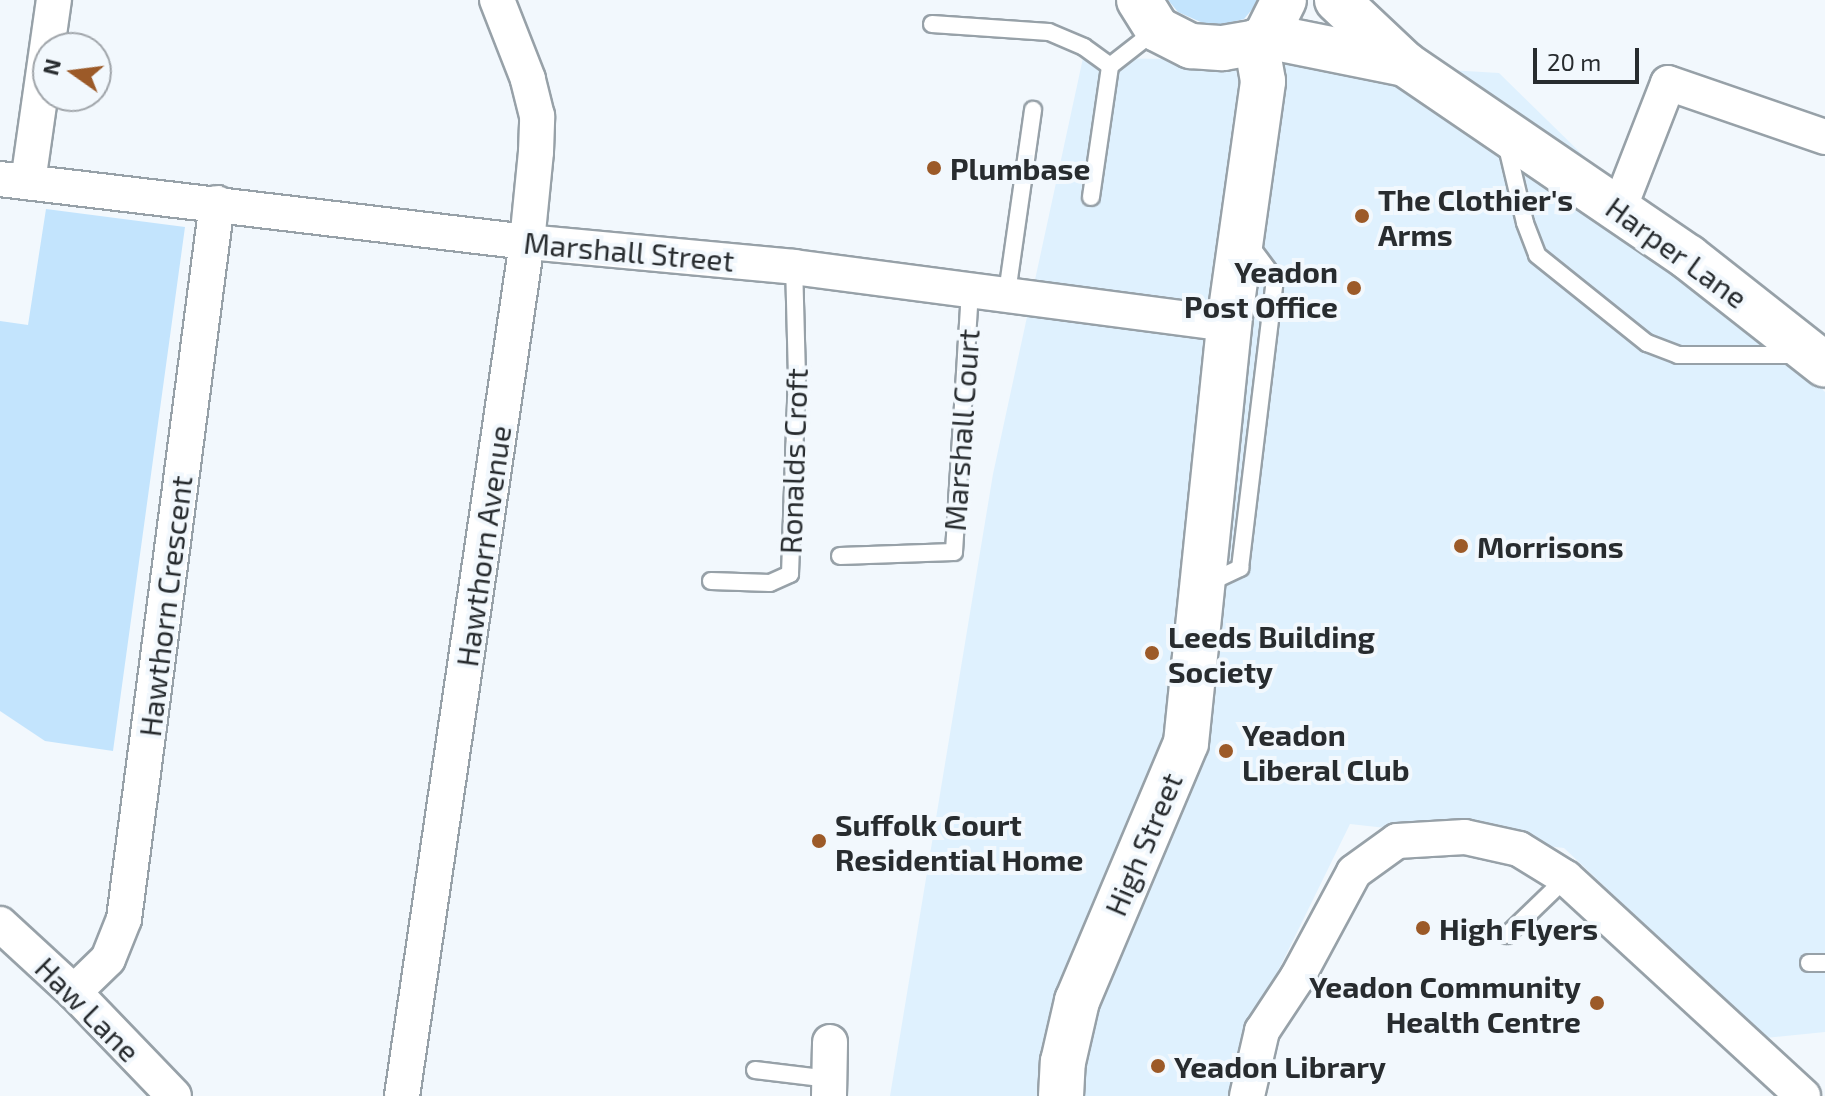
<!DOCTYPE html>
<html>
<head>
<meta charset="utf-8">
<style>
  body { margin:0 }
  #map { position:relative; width:1825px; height:1096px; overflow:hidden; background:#f2f8fd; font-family:"Exo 2",sans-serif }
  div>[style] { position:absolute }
  .built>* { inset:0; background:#dff1fe }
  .green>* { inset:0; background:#c3e4fd }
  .roads { filter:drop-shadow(2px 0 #97a1a8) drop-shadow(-2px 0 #97a1a8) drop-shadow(0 2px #97a1a8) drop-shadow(0 -2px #97a1a8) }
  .lane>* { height:16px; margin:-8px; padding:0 8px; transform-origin:8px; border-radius:8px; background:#fff }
  .street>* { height:34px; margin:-17px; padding:0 17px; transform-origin:17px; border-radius:17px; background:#fff }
  .secondary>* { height:44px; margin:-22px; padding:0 22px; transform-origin:22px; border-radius:22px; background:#fff }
  .dots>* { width:22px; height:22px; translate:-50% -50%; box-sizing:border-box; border:4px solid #f2f8fd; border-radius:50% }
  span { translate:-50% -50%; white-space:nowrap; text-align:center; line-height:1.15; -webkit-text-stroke:8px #f2f8fd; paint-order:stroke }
  .poi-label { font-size:30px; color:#282c2f; font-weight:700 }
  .left { translate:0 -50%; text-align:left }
  .right { translate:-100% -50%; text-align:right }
  .street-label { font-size:30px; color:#282c2f }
  .north { position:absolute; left:32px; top:32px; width:80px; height:80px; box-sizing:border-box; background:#f2f8fd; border:2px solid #a1a6ab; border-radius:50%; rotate:284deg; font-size:22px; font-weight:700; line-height:32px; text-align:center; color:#282c2f }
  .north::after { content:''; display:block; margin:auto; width:28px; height:36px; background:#9c5a28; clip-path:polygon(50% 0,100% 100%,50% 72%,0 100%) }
  .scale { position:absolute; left:1533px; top:48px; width:106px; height:36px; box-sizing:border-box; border:4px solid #282c2f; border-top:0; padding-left:10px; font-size:24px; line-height:28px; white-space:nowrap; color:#282c2f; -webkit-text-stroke:6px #f2f8fd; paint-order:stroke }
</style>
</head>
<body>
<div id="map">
  <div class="built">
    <i style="clip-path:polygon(1083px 58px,1282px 60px,1499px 73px,1825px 392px,1825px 1032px,1765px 1038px,1564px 848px,1350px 824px,1259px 1010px,1263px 1096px,890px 1096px,993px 474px)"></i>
  </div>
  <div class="green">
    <i style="clip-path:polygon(1168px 0,1260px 0,1244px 19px,1212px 27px,1178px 12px)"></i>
    <i style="clip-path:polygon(46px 209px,185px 227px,113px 751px,45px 741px,0 711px,0 321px,28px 325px)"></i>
  </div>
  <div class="roads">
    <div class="lane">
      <i style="left:932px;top:24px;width:117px;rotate:3.9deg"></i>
      <i style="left:1049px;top:32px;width:38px;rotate:23deg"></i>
      <i style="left:1084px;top:47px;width:32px;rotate:36deg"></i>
      <i style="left:1110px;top:66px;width:58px;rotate:-38deg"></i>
      <i style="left:1506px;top:143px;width:82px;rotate:76.6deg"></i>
      <i style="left:1525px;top:223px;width:34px;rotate:69deg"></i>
      <i style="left:1537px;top:255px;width:141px;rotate:38.7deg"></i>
      <i style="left:1647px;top:343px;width:33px;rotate:21deg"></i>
      <i style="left:1678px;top:355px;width:119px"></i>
      <i style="left:1091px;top:197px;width:132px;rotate:-81.7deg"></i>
      <i style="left:1007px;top:293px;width:185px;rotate:-81.9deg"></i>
      <i style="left:840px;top:556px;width:114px;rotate:-2deg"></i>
      <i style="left:954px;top:552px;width:263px;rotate:-86.5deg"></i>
      <i style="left:711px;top:581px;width:59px;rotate:1.9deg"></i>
      <i style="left:770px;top:583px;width:22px;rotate:-24deg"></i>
      <i style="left:790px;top:574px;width:196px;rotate:-88deg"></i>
      <i style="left:797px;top:378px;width:111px;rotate:-91.5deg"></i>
      <i style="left:1206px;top:584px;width:38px;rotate:-25deg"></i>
      <i style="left:1240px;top:568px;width:291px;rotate:-83.1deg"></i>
      <i style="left:1275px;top:279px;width:44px;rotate:-126.6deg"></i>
      <i style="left:1507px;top:935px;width:82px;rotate:-44deg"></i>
      <i style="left:1809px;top:963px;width:16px"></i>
      <i style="left:755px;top:1070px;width:75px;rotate:6.9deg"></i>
    </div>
    <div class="street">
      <i style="left:0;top:179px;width:531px;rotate:6.82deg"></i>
      <i style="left:527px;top:242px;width:268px;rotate:5.3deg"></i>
      <i style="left:794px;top:267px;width:439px;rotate:7.5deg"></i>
      <i style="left:28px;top:182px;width:184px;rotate:-81.9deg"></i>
      <i style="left:1619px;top:209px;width:135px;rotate:-68.7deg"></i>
      <i style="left:1668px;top:83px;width:166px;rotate:19deg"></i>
      <i style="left:0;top:924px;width:100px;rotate:42.6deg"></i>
      <i style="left:74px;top:992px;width:144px;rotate:46.1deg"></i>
      <i style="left:74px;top:992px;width:47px;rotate:-44.1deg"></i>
      <i style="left:108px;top:959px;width:43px;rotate:-68.2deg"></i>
      <i style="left:124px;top:919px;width:722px;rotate:-82.6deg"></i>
      <i style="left:402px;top:1096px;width:863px;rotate:-81.67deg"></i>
      <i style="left:527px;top:242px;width:90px;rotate:-84.3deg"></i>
      <i style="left:536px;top:152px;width:36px;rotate:-88deg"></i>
      <i style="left:537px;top:116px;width:38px;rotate:-104deg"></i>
      <i style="left:528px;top:79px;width:85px;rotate:-111.4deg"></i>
      <i style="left:829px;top:1096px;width:54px;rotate:-88.9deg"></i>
      <i style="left:1247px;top:1096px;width:67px;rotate:-77deg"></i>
      <i style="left:1262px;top:1031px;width:64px;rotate:-56.6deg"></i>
      <i style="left:1297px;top:978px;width:120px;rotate:-61.7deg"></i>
      <i style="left:1354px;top:872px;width:53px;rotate:-35.8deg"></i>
      <i style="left:1397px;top:841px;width:68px;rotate:-3.4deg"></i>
      <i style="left:1465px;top:837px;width:55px;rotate:12.5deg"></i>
      <i style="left:1519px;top:849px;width:55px;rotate:31.7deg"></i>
      <i style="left:1566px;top:878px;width:322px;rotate:42.6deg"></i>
    </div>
    <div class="secondary">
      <i style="left:1139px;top:0;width:34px;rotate:58deg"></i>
      <i style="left:1157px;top:29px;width:38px;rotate:27deg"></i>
      <i style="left:1191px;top:46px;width:32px;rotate:4deg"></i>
      <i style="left:1223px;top:48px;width:34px;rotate:-10deg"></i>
      <i style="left:1256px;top:42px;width:12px;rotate:-31deg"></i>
      <i style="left:1266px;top:36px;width:40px;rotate:-63.4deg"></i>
      <i style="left:1337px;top:0;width:93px;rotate:43.3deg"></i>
      <i style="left:1405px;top:64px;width:343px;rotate:34.3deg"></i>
      <i style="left:1688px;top:257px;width:174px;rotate:38.2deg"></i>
      <i style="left:1266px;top:36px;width:142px;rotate:11.4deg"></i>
      <i style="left:1061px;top:1096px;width:34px;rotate:-87deg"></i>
      <i style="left:1063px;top:1062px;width:63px;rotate:-77.1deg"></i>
      <i style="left:1077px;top:1001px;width:280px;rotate:-67.1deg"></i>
      <i style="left:1186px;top:743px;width:421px;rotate:-84.1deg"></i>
      <i style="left:1229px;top:324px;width:245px;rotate:-82deg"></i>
      <i style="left:1263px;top:81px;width:40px;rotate:-100deg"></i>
    </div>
  </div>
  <div class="dots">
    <i style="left:934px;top:168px;background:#9c5a28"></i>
    <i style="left:1362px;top:216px;background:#9c5a28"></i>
    <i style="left:1354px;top:288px;background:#9c5a28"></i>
    <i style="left:1461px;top:546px;background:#9c5a28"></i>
    <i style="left:1152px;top:653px;background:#9c5a28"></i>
    <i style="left:1226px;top:751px;background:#9c5a28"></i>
    <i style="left:819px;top:841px;background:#9c5a28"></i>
    <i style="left:1423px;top:928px;background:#9c5a28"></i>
    <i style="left:1597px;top:1003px;background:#9c5a28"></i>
    <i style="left:1158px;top:1066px;background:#9c5a28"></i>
  </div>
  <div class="poi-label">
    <span class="left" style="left:950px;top:168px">Plumbase</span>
    <span class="left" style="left:1378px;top:216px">The Clothier's<br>Arms</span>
    <span class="right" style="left:1338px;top:288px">Yeadon<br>Post Office</span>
    <span class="left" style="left:1477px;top:546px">Morrisons</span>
    <span class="left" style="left:1168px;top:653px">Leeds Building<br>Society</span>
    <span class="left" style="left:1242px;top:751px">Yeadon<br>Liberal Club</span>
    <span class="left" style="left:835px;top:841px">Suffolk Court<br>Residential Home</span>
    <span class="left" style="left:1439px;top:928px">High Flyers</span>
    <span class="right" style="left:1581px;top:1003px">Yeadon Community<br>Health Centre</span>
    <span class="left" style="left:1174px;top:1066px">Yeadon Library</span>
  </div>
  <div class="street-label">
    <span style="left:629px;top:251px;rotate:5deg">Marshall Street</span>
    <span style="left:1677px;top:252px;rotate:36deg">Harper Lane</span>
    <span style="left:961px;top:430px;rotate:-86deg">Marshall Court</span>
    <span style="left:793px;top:461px;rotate:-88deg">Ronalds Croft</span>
    <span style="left:483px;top:546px;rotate:-82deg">Hawthorn Avenue</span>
    <span style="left:165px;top:606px;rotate:-83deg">Hawthorn Crescent</span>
    <span style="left:1143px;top:844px;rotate:-67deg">High Street</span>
    <span style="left:88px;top:1009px;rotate:45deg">Haw Lane</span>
  </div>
  <div class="north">N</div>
  <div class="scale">20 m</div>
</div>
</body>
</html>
